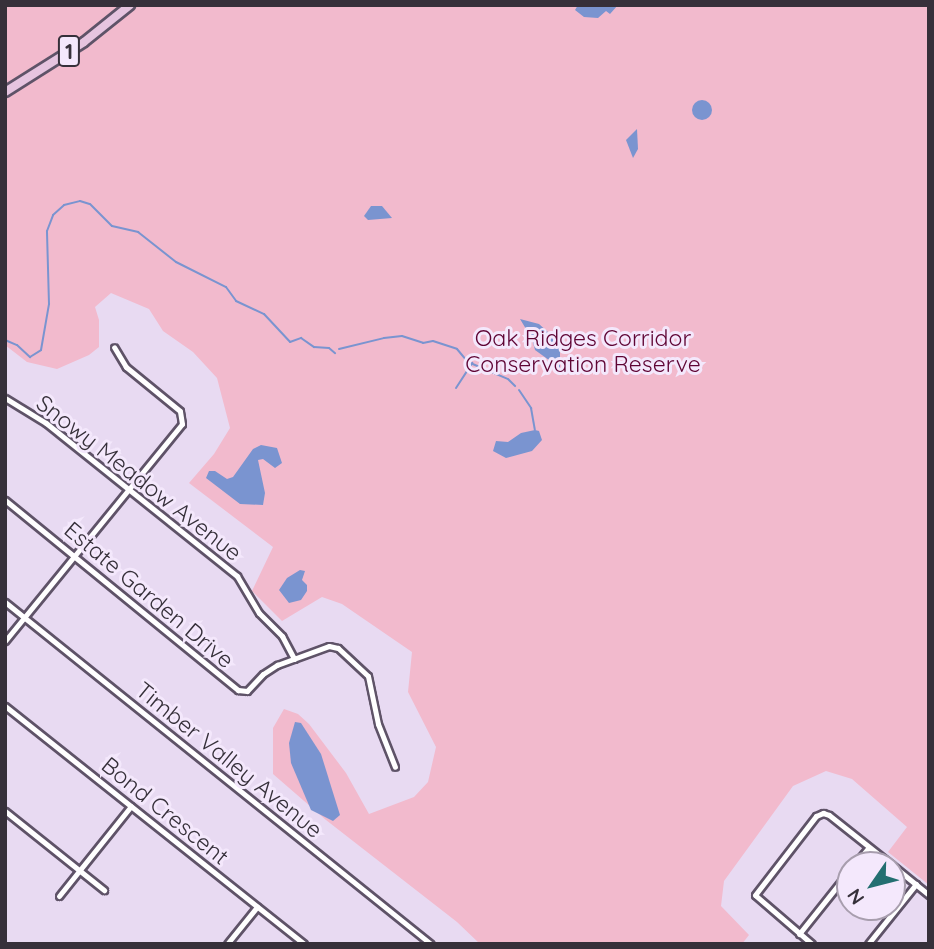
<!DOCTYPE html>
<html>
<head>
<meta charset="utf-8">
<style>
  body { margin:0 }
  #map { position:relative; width:934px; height:949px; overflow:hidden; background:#e8daf2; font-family:Quicksand,sans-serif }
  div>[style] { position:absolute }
  .green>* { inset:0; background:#f2bacd }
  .water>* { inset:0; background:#7a94d0 }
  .round { border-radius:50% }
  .stream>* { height:2px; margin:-1px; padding:0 1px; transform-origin:1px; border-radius:1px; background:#7a94d0 }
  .roads { filter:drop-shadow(2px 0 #5f5368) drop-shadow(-2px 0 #5f5368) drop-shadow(0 2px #5f5368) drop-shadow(0 -2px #5f5368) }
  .street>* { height:5px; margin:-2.5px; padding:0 2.5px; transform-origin:2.5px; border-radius:2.5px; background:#fff }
  .primary>* { height:8px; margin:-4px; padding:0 4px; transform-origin:4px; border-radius:4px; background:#e6c4df }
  span { translate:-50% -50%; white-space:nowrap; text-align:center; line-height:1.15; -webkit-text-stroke:6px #f4e8fc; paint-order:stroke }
  .shield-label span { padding:2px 5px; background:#f4e8fc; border:2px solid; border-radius:5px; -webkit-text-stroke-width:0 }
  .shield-label { font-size:21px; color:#36303a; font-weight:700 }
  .park-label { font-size:23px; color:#5f0434 }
  .street-label { font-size:23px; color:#36303a }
  .frame { position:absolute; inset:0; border:7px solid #36303a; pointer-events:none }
  .north { position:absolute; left:836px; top:851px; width:70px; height:70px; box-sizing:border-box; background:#f4e8fc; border:2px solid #a89eae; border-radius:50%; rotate:235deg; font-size:19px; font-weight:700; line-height:28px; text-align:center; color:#36303a }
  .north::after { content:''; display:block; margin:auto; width:24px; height:32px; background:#236f71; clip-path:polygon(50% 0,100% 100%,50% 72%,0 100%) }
</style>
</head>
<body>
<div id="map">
  <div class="green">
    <i style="clip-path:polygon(5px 5px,929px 5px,929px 885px,888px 852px,907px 827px,852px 779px,826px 771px,793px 786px,724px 881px,721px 906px,749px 935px,742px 944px,480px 944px,457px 922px,326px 820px,273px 774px,273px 728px,284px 709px,298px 714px,309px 724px,346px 773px,369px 814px,414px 797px,428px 782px,436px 747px,408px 692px,412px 652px,342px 604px,322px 597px,282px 621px,252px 591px,273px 547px,189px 483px,214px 454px,230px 428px,217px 378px,193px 352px,163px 331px,149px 309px,111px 293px,95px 307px,99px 320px,99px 347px,89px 355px,57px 369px,27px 362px,5px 345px)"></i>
  </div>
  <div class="water">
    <i style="clip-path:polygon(578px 5px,618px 5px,610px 14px,606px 11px,598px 18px,584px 17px,575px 10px)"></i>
    <i class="round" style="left:692px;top:100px;width:20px;height:20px"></i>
    <i style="clip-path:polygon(637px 129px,638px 149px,633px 158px,626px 140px)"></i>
    <i style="clip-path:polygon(371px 206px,382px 206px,392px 218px,368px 220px,364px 216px)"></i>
    <i style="clip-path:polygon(520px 319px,539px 324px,560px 343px,560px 368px,535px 350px,532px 339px)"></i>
    <i style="clip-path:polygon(535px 430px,539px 431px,542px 440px,532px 451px,506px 458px,493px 451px,496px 441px,508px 442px,521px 433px)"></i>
    <i style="clip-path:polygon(261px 445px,277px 448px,282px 463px,275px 468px,263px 459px,258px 460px,265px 493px,263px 505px,240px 504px,206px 478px,209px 471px,215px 471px,227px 479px,233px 477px,253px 449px)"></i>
    <i style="clip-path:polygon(300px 570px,305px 571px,302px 580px,307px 585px,307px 591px,301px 600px,289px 603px,279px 590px,287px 578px)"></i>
    <i style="clip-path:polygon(295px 722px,301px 723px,321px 754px,340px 815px,333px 821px,311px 810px,291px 763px,289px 743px)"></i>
  </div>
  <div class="stream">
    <i style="left:5px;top:340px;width:13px;rotate:23deg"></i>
    <i style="left:17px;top:345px;width:18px;rotate:43deg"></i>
    <i style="left:30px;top:357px;width:13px;rotate:-32deg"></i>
    <i style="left:41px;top:350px;width:47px;rotate:-80.1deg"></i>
    <i style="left:49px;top:304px;width:73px;rotate:-91.6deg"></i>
    <i style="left:47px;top:231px;width:17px;rotate:-69deg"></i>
    <i style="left:53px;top:215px;width:15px;rotate:-42deg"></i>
    <i style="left:64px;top:205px;width:16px;rotate:-14deg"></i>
    <i style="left:80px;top:201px;width:10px;rotate:17deg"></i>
    <i style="left:90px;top:204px;width:31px;rotate:45deg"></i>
    <i style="left:112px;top:226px;width:27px;rotate:13deg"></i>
    <i style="left:138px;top:232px;width:48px;rotate:38.3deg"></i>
    <i style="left:176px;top:262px;width:56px;rotate:26.6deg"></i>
    <i style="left:226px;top:287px;width:17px;rotate:54deg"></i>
    <i style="left:236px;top:301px;width:31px;rotate:25deg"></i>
    <i style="left:264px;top:314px;width:38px;rotate:47deg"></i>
    <i style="left:290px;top:342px;width:12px;rotate:-20deg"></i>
    <i style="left:301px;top:338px;width:16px;rotate:35deg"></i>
    <i style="left:314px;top:347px;width:15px;rotate:4deg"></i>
    <i style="left:329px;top:348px;width:8px;rotate:40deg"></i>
    <i style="left:339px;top:349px;width:46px;rotate:-13.7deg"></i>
    <i style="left:384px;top:338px;width:18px;rotate:-6deg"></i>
    <i style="left:402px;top:336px;width:22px;rotate:18deg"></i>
    <i style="left:423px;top:343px;width:10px;rotate:-11deg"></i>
    <i style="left:433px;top:341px;width:25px;rotate:18deg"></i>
    <i style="left:457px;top:349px;width:17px;rotate:50deg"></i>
    <i style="left:468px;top:362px;width:43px;rotate:23deg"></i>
    <i style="left:508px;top:379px;width:10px;rotate:45deg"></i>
    <i style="left:456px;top:388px;width:30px;rotate:-57deg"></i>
    <i style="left:519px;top:390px;width:22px;rotate:56deg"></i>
    <i style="left:531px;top:408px;width:22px;rotate:80deg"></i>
  </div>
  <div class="roads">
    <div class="street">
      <i style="left:5px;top:398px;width:48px;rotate:31.4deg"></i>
      <i style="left:46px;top:423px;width:245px;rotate:38.7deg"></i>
      <i style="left:237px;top:576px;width:43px;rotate:59.3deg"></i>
      <i style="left:259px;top:613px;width:33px;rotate:45deg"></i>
      <i style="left:282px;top:636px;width:26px;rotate:62deg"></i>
      <i style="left:5px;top:500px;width:301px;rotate:39.2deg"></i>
      <i style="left:238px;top:690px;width:9px;rotate:6deg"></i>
      <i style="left:247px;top:691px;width:23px;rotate:-47deg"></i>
      <i style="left:263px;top:674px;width:17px;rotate:-33deg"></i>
      <i style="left:277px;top:665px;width:55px;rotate:-20.1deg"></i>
      <i style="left:329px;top:646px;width:9px;rotate:13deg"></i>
      <i style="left:338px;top:648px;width:41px;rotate:43deg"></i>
      <i style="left:368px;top:676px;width:49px;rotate:78.2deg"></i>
      <i style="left:378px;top:724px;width:46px;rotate:68.4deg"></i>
      <i style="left:5px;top:602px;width:546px;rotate:38.76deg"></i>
      <i style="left:5px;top:641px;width:280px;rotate:-50.8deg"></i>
      <i style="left:182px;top:424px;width:13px;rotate:-99deg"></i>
      <i style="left:180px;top:411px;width:70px;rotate:-140.8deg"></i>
      <i style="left:126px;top:367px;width:23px;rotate:-121deg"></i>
      <i style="left:5px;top:706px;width:382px;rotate:38.5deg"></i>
      <i style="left:5px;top:811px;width:127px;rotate:38.6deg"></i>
      <i style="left:854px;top:865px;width:23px;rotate:-50deg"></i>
      <i style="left:892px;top:865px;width:48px;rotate:39deg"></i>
      <i style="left:59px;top:896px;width:115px;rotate:-51.3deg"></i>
      <i style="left:799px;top:934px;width:82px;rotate:-51.4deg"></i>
      <i style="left:227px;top:944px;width:48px;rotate:-51deg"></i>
      <i style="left:812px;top:944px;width:75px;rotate:-139.3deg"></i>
      <i style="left:755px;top:895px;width:100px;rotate:-52.3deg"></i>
      <i style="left:816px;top:816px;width:8px;rotate:-23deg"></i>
      <i style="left:823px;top:813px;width:6px;rotate:18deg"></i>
      <i style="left:829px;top:815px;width:80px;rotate:38.4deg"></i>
      <i style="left:868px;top:944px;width:77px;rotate:-51.3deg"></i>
    </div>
    <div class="primary">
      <i style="left:5px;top:92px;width:93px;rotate:-32.3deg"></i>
      <i style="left:84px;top:42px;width:59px;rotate:-38.8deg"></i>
    </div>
  </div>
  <div class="shield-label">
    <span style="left:69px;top:51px">1</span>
  </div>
  <div class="park-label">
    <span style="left:583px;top:351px">Oak Ridges Corridor<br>Conservation Reserve</span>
  </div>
  <div class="street-label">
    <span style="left:139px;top:478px;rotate:38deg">Snowy Meadow Avenue</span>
    <span style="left:149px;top:595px;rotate:40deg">Estate Garden Drive</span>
    <span style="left:229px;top:760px;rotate:39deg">Timber Valley Avenue</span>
    <span style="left:165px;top:811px;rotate:39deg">Bond Crescent</span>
  </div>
  <div class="frame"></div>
  <div class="north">N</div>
</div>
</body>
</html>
